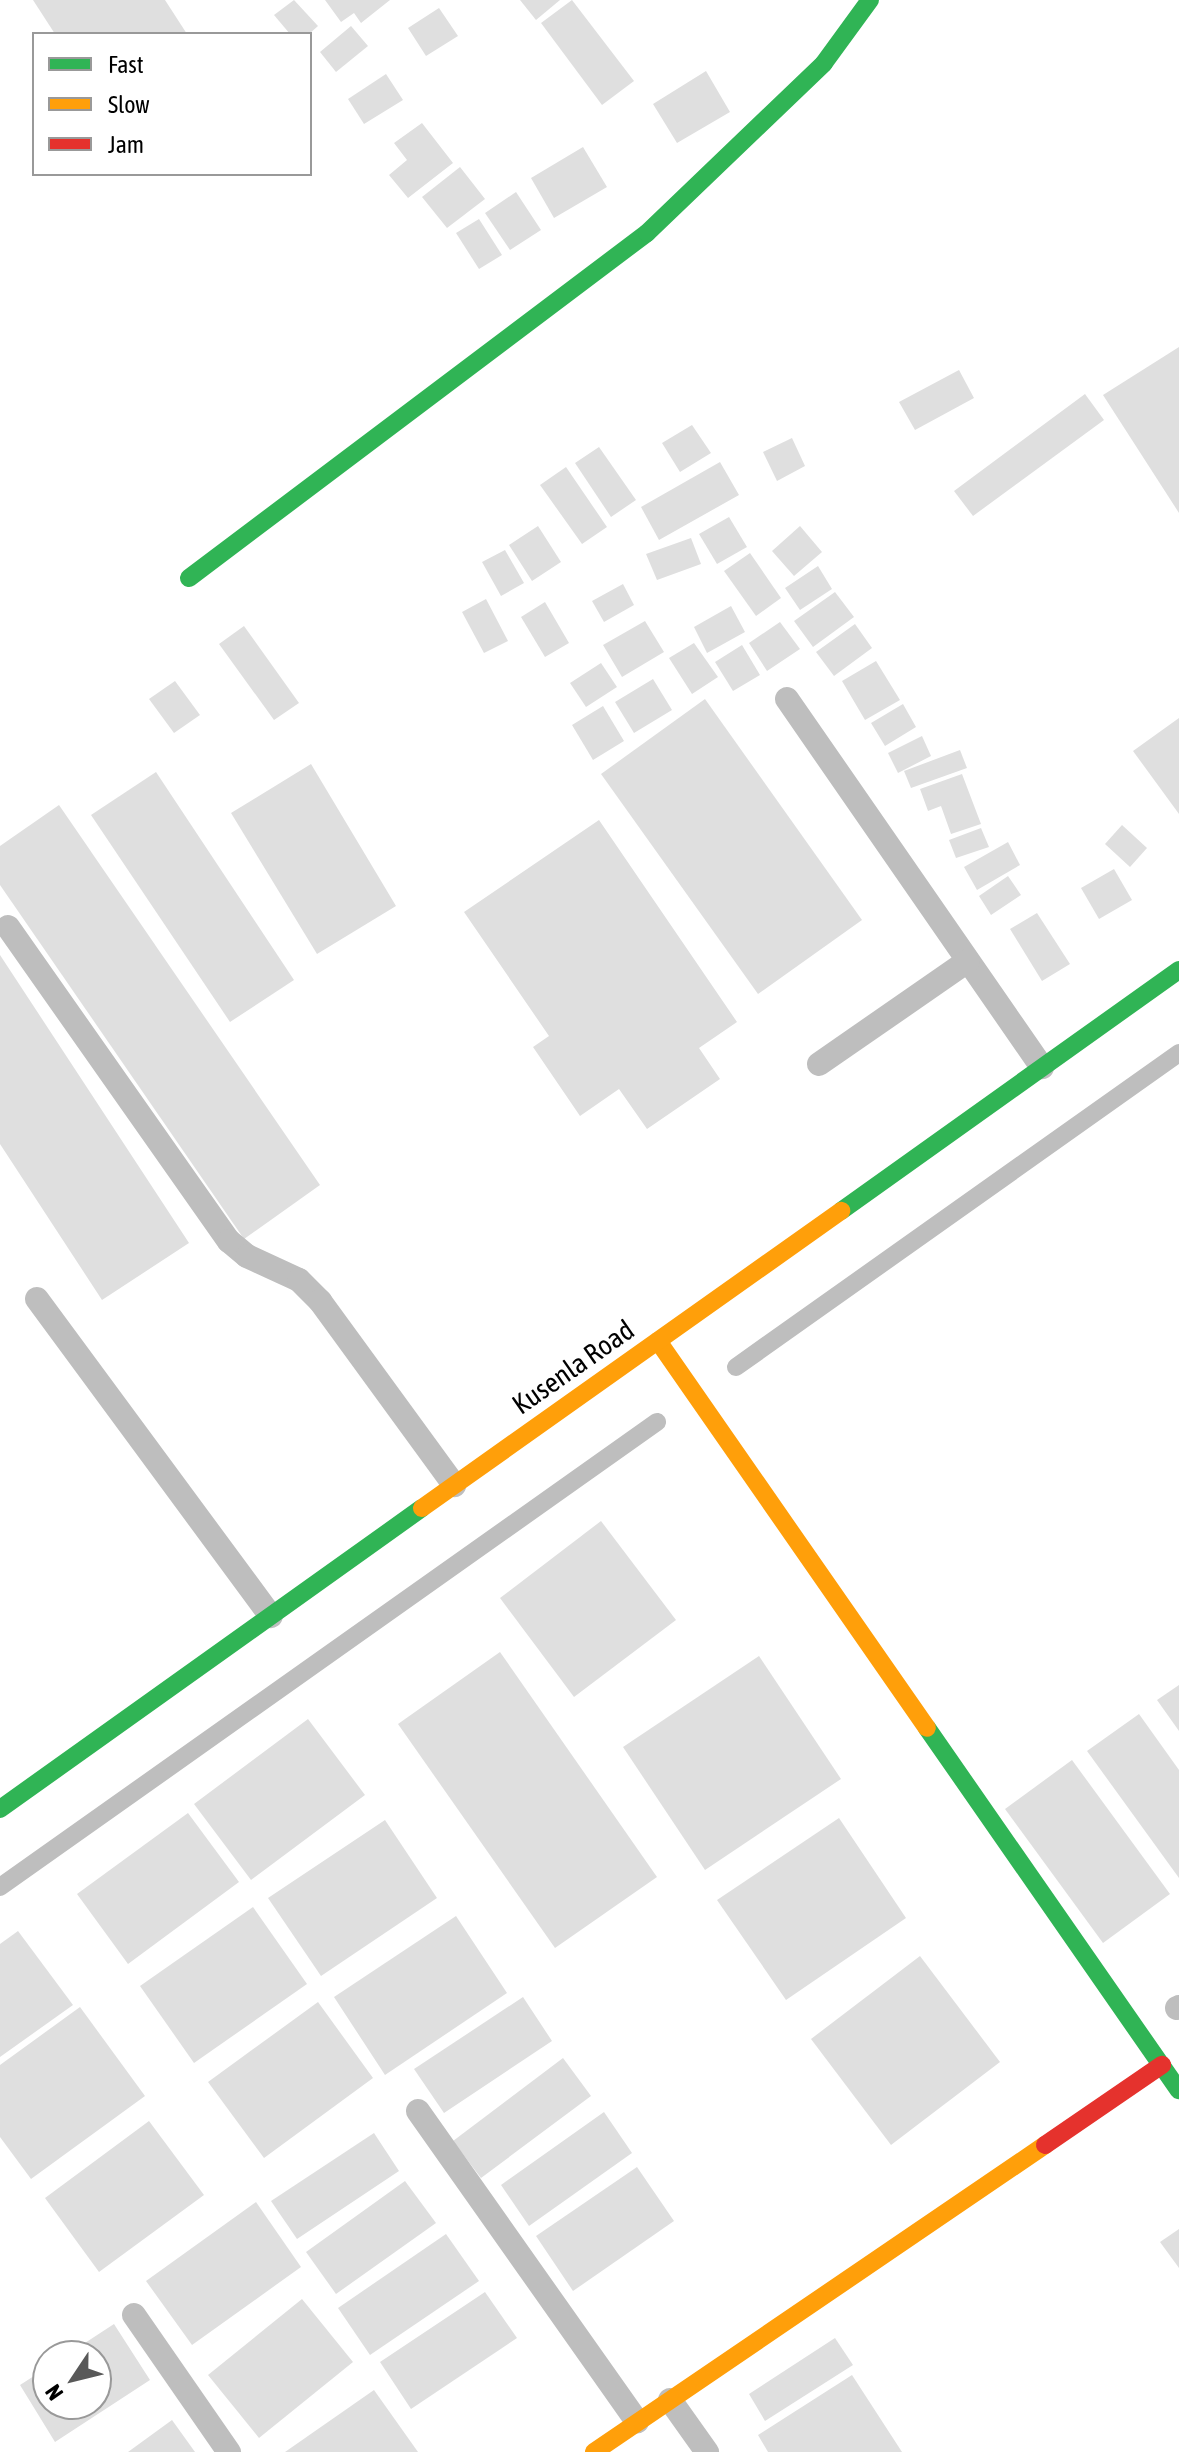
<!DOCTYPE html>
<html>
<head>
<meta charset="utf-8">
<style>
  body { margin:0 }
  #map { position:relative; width:1179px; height:2452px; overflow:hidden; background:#fff; font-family:"Asap Condensed",sans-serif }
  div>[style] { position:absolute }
  .stream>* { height:18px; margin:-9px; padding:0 9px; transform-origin:9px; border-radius:9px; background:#bebebe }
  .building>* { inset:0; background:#dfdfdf }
  .lane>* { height:24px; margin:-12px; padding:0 12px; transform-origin:12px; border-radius:12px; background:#bebebe }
  .fast>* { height:18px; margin:-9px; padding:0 9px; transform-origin:9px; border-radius:9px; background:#30b455 }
  .slow>* { height:18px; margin:-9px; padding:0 9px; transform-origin:9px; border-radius:9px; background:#ff9f0a }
  .jam>* { height:18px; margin:-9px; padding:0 9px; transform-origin:9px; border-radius:9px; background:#e5322d }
  span { translate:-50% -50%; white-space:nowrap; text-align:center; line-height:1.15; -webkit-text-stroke:8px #fff; paint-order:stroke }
  .street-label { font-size:28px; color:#000 }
  .legend { position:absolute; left:32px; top:32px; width:280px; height:144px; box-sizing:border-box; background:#fff; border:2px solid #999; margin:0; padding:10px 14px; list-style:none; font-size:24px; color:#000 }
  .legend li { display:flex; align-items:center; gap:16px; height:40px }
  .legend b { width:40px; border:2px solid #999 }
  .north { position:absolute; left:32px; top:2340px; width:80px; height:80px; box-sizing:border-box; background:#fff; border:2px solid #999; border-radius:50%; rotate:235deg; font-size:22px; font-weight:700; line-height:32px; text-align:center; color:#000 }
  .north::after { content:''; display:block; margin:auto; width:28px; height:36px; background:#595959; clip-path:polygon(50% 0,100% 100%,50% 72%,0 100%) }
</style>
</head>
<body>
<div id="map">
  <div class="stream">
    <i style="left:736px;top:1367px;width:543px;rotate:-35.33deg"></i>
    <i style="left:0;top:1887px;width:805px;rotate:-35.29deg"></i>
  </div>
  <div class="building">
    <i style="clip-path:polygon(33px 0,165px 0,187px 34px,55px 34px)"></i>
    <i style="clip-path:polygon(294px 0,318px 26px,309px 34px,290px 34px,274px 15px)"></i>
    <i style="clip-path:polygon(325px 0,390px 0,361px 23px,354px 13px,341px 22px)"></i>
    <i style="clip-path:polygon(520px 0,560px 0,536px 20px)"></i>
    <i style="clip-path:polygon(572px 0,634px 81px,602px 105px,541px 23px)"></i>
    <i style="clip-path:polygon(439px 8px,458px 36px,426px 56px,408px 28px)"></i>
    <i style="clip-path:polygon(351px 26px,368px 46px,336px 72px,320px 52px)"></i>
    <i style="clip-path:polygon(706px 71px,730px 112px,677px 143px,653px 104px)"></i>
    <i style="clip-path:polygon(386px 74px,403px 100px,364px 124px,348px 99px)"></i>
    <i style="clip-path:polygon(422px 123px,453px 163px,408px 198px,389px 175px,407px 160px,394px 143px)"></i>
    <i style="clip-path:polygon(583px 147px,607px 187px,554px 218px,531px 178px)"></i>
    <i style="clip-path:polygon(460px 167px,485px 199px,447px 228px,422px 197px)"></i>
    <i style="clip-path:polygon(516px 192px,541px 230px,510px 250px,485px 213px)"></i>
    <i style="clip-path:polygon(479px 219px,502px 255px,479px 269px,456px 233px)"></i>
    <i style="clip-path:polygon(1179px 347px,1179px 513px,1103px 395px)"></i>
    <i style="clip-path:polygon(959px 370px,974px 398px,915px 430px,899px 402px)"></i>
    <i style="clip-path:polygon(1085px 394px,1104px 420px,973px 516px,954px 491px)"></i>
    <i style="clip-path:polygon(692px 425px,711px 453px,680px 472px,662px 443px)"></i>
    <i style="clip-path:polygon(792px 438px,805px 466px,777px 481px,763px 452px)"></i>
    <i style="clip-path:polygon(599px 447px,636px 500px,611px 517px,575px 463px)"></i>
    <i style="clip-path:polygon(720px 462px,739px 495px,659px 540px,641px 507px)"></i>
    <i style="clip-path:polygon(566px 467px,607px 527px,582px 544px,540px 485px)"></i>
    <i style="clip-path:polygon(729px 517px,747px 547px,717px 564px,699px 534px)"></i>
    <i style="clip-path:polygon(538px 526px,561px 562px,532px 581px,509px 545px)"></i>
    <i style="clip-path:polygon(800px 526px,822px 552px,794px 576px,772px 551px)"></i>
    <i style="clip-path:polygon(691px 538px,701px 564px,657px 580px,646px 554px)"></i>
    <i style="clip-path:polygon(505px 550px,524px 583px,501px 596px,482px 562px)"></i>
    <i style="clip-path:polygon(750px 553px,781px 598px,756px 616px,724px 571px)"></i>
    <i style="clip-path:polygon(818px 566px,832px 589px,800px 610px,785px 588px)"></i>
    <i style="clip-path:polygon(623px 584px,634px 605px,604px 622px,592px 601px)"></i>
    <i style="clip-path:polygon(835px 592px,854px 617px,813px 647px,794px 621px)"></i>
    <i style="clip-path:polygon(486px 599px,508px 641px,484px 653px,462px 612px)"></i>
    <i style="clip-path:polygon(545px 602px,569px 643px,545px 657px,521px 617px)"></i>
    <i style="clip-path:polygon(731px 606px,745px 632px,707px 653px,694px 627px)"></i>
    <i style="clip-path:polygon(645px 621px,664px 652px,622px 677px,603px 645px)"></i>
    <i style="clip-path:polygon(780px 622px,800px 649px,767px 671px,749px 643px)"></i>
    <i style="clip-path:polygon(855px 624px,872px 648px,834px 676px,816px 652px)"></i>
    <i style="clip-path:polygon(244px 626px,299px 703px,274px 720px,219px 644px)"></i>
    <i style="clip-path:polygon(694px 643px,718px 677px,692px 694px,669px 658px)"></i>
    <i style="clip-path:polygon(742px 645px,760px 675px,733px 691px,715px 662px)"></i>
    <i style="clip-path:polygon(876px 661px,900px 700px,865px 720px,842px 681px)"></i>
    <i style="clip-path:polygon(601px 663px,617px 687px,586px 707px,570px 683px)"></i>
    <i style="clip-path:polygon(653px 679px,672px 710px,634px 733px,615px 702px)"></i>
    <i style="clip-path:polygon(175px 681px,200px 715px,174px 733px,149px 699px)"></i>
    <i style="clip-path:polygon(705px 699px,862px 920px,758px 994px,601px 774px)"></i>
    <i style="clip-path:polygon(903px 704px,916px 727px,885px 746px,871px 723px)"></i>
    <i style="clip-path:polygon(603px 706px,624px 741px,593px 760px,572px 725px)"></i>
    <i style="clip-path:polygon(1179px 718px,1179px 814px,1133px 751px)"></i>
    <i style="clip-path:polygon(922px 736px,931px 756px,898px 773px,888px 753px)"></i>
    <i style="clip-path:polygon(960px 750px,967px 768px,911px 788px,904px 771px)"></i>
    <i style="clip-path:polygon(311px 764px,396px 906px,317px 954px,231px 813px)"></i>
    <i style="clip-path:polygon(156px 772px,294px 980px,230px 1022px,91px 815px)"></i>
    <i style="clip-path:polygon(962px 774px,981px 824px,951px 834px,941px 806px,928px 811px,920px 789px)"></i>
    <i style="clip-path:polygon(59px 805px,320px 1185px,244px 1239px,0 885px,0 846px)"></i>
    <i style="clip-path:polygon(599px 820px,737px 1022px,699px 1048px,720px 1079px,647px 1129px,619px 1089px,580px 1116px,533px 1047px,549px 1036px,464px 912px)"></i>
    <i style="clip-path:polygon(1122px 825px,1147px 848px,1130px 867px,1105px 844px)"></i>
    <i style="clip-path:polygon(981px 828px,989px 847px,956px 858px,949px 840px)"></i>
    <i style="clip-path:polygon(1008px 842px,1020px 865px,977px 890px,964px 867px)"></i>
    <i style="clip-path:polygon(1114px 869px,1132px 900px,1099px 919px,1081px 888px)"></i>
    <i style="clip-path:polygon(1008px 876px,1021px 895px,991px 915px,979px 896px)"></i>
    <i style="clip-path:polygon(1037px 913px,1070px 964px,1042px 981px,1010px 929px)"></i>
    <i style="clip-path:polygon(0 955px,189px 1243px,102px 1300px,0 1144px)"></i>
    <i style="clip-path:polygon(601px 1521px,676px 1620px,574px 1697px,500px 1598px)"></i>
    <i style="clip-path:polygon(500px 1652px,657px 1877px,555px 1948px,398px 1724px)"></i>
    <i style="clip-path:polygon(759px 1656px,841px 1779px,705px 1870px,623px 1747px)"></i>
    <i style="clip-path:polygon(1179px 1685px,1179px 1731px,1157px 1700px)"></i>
    <i style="clip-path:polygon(1139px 1714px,1179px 1770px,1179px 1878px,1087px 1751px)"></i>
    <i style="clip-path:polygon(308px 1719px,365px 1795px,251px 1880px,194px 1804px)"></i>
    <i style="clip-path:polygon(1072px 1760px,1170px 1894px,1103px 1943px,1005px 1809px)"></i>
    <i style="clip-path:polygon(188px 1813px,239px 1882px,128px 1964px,77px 1894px)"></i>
    <i style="clip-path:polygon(839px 1818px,906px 1918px,786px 2000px,717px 1900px)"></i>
    <i style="clip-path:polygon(385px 1820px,437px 1898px,321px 1976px,268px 1898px)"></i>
    <i style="clip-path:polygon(253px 1907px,307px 1984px,194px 2063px,140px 1986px)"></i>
    <i style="clip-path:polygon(456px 1916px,507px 1993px,385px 2075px,334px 1997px)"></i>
    <i style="clip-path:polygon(18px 1931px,73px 2005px,0 2057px,0 1944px)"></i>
    <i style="clip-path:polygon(920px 1956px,1000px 2062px,891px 2145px,811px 2039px)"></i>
    <i style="clip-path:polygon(523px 1997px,552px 2041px,444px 2113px,414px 2069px)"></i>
    <i style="clip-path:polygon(318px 2002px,373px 2078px,264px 2158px,208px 2082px)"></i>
    <i style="clip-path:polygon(80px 2007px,145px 2096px,31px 2179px,0 2137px,0 2065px)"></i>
    <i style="clip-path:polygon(563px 2058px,591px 2096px,481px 2178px,453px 2141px)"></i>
    <i style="clip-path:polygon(604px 2112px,632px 2153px,529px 2226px,501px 2185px)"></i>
    <i style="clip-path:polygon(149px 2121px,204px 2195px,99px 2272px,45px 2198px)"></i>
    <i style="clip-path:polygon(374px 2133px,399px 2171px,297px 2239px,271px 2201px)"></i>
    <i style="clip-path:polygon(637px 2167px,674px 2221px,573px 2291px,536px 2236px)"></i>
    <i style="clip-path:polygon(405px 2181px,436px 2223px,336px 2294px,306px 2252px)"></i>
    <i style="clip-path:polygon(256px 2202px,301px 2267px,192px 2345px,146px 2281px)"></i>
    <i style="clip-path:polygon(1179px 2229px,1179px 2268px,1160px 2242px)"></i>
    <i style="clip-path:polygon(446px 2234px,479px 2281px,370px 2355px,338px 2308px)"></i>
    <i style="clip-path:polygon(485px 2292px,517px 2338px,411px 2409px,380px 2362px)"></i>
    <i style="clip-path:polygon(302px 2299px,353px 2362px,259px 2438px,208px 2375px)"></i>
    <i style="clip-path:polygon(114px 2324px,150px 2380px,55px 2442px,20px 2385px,48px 2367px,48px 2404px,96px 2404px,96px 2356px,65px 2356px)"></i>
    <i style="clip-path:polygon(835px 2338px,853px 2365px,765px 2421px,749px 2394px)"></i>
    <i style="clip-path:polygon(852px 2375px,902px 2452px,768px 2452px,758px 2435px)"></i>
    <i style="clip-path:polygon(374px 2390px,418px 2452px,285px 2452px)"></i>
    <i style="clip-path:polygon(172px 2420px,195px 2452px,128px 2452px)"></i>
  </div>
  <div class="lane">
    <i style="left:787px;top:699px;width:448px;rotate:55.3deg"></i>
    <i style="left:8px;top:927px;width:384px;rotate:54.9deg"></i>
    <i style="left:229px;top:1241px;width:23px;rotate:40deg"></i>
    <i style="left:247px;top:1256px;width:57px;rotate:24.8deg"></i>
    <i style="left:299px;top:1280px;width:30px;rotate:45deg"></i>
    <i style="left:320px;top:1301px;width:228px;rotate:53.9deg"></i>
    <i style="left:819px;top:1064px;width:181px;rotate:-34.7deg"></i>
    <i style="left:37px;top:1299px;width:394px;rotate:53.6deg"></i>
    <i style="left:1177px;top:2008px;width:2px;rotate:-27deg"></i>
    <i style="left:418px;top:2111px;width:380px;rotate:54.8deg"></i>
    <i style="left:134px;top:2315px;width:167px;rotate:55.3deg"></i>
    <i style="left:670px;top:2400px;width:64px;rotate:54.6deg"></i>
  </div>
  <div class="fast">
    <i style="left:189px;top:578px;width:573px;rotate:-36.99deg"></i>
    <i style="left:647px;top:233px;width:245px;rotate:-43.8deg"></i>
    <i style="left:824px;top:63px;width:78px;rotate:-53.9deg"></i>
    <i style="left:841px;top:1211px;width:415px;rotate:-35.5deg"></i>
    <i style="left:927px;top:1728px;width:441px;rotate:55.2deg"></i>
    <i style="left:0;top:1809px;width:518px;rotate:-35.5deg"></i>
  </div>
  <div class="slow">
    <i style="left:658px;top:1341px;width:471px;rotate:55.2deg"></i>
    <i style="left:422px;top:1508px;width:514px;rotate:-35.33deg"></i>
    <i style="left:594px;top:2452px;width:546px;rotate:-34.24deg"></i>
  </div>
  <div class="jam">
    <i style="left:1045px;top:2145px;width:142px;rotate:-34.4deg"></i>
  </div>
  <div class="street-label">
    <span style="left:573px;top:1367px;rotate:-35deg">Kusenla Road</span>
  </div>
  <ul class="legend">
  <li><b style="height:10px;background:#30b455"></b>Fast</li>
  <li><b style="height:10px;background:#ff9f0a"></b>Slow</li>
  <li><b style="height:10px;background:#e5322d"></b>Jam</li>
  </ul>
  <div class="north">N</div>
</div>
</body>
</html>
